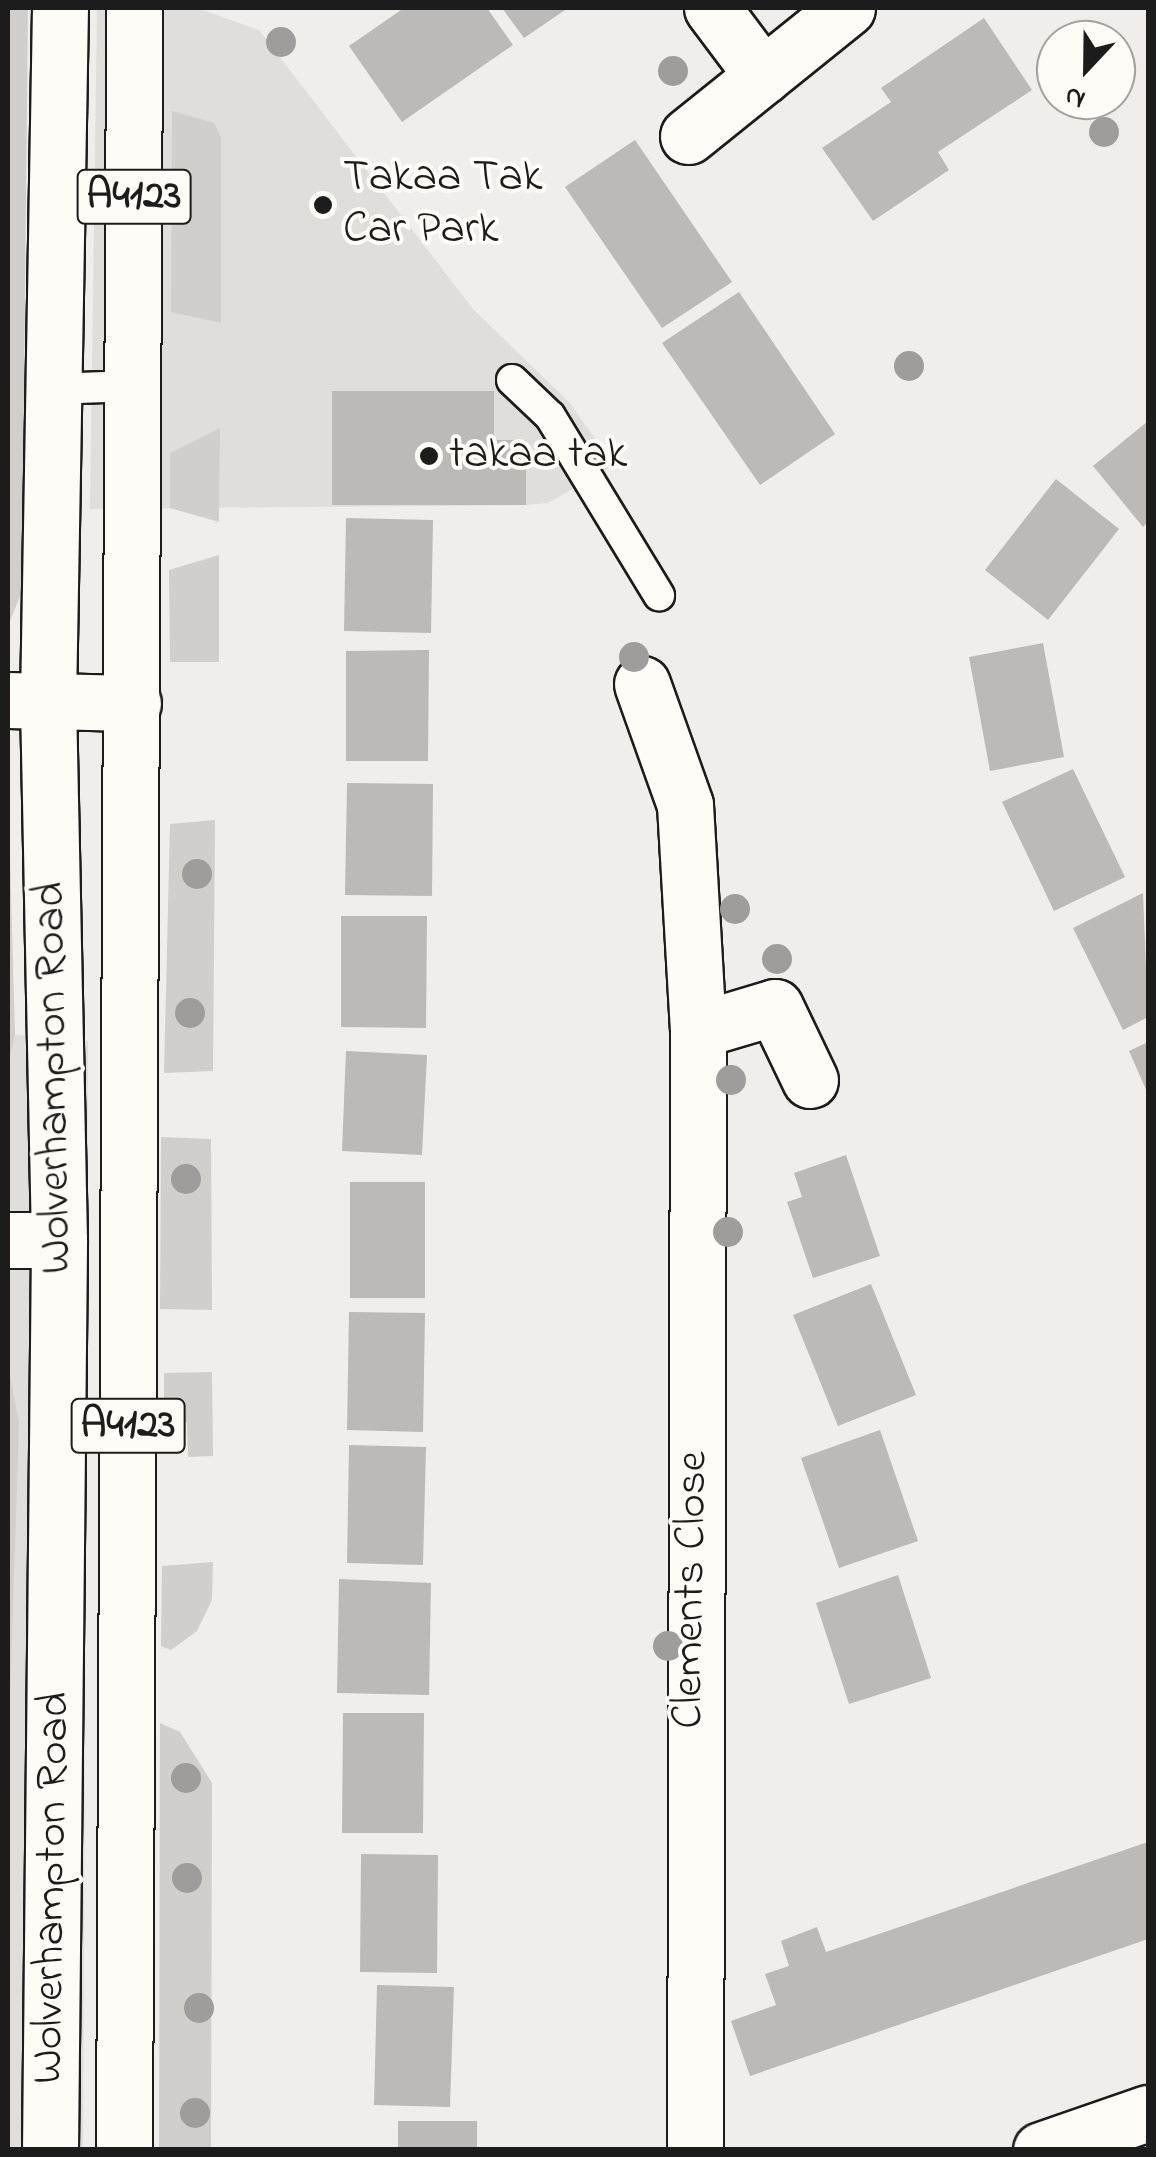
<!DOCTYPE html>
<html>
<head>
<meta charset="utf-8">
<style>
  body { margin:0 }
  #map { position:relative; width:1156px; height:2157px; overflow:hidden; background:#f0eeea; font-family:"Indie Flower",sans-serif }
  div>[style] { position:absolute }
  .built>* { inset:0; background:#e0deda }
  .green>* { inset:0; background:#d0cfcc }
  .building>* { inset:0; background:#bbbab6 }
  .roads { filter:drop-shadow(2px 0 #1c1c1c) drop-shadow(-2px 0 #1c1c1c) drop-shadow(0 2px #1c1c1c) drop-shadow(0 -2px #1c1c1c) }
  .lane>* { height:30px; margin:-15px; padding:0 15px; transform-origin:15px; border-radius:15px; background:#fdfcf7 }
  .street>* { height:55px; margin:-27.5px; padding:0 27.5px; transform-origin:27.5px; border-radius:27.5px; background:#fdfcf7 }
  .secondary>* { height:55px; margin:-27.5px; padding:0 27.5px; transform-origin:27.5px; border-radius:27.5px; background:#fdfcf7 }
  .highway>* { height:55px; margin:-27.5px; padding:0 27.5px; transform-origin:27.5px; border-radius:27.5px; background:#fdfcf7 }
  .trees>* { width:30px; height:30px; margin:-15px; border-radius:50%; background:#9e9d9b }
  .dots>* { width:28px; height:28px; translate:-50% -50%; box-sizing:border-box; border:5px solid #fdfcf7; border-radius:50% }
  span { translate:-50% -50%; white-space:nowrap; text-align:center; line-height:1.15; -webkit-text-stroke:8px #fdfcf7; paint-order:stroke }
  .shield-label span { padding:2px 8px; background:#fdfcf7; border:2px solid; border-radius:8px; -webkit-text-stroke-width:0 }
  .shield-label { font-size:42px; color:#1c1c1c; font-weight:700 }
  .poi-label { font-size:45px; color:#1c1c1c }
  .left { translate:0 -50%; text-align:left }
  .street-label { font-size:45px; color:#1c1c1c }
  .frame { position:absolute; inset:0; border:10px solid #1c1c1c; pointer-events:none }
  .north { position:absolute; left:1036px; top:20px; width:100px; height:100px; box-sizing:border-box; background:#fdfcf7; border:2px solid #a3a29f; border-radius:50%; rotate:202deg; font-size:28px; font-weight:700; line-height:40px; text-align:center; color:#1c1c1c }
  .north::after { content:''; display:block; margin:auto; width:35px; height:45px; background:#1c1c1c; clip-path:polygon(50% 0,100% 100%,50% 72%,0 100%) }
</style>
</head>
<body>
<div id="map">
  <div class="built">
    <i style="clip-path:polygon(97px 8px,197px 8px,259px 30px,473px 309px,569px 402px,614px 465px,548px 503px,526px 505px,90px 509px)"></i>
    <i style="clip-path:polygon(8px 1034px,88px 1041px,83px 2149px,8px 2149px)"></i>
  </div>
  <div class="green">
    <i style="clip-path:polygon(8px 8px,28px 8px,22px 591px,8px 626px)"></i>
    <i style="clip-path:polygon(172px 111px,214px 123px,221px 137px,221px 323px,171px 312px)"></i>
    <i style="clip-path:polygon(220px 428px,219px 522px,170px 508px,170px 453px)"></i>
    <i style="clip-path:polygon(219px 555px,219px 662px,170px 662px,169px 570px)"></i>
    <i style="clip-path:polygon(8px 786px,15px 1034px,8px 1066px)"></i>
    <i style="clip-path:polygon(215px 820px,213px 1071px,164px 1073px,170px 824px)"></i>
    <i style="clip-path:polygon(161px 1137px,211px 1139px,212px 1310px,160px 1309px)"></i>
    <i style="clip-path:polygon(8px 1363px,19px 1424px,8px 1757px)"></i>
    <i style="clip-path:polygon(212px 1372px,213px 1456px,188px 1457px,187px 1422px,164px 1421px,164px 1373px)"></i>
    <i style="clip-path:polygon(213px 1562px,212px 1600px,197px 1631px,171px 1650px,161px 1646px,162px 1566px)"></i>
    <i style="clip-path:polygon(160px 1723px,180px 1732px,212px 1783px,211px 2149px,159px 2149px)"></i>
  </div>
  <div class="building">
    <i style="clip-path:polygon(404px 8px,487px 8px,513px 45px,402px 122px,349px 46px)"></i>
    <i style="clip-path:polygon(502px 8px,568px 8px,524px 38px)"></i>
    <i style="clip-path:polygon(984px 18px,1032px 90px,938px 152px,949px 170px,873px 221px,822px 148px,891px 102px,881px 88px)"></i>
    <i style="clip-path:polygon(635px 140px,732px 282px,662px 328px,565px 187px)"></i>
    <i style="clip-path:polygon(739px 292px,835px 434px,760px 485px,662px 343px)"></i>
    <i style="clip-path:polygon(332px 391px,494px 391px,494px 440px,526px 440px,526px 505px,332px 505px)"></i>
    <i style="clip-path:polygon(1148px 421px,1148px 522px,1143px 527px,1093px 466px)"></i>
    <i style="clip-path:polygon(1056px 479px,1119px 529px,1048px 620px,985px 570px)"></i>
    <i style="clip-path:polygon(346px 518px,433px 520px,431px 633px,344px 631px)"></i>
    <i style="clip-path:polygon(1043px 643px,1064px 757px,990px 771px,969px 657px)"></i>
    <i style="clip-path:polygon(429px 650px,428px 761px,346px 761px,346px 651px)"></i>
    <i style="clip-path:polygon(1073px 769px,1125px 877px,1054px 911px,1002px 802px)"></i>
    <i style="clip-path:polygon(347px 783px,433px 784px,432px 896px,345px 895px)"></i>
    <i style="clip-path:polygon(1143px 893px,1148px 1017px,1123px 1030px,1073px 928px)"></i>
    <i style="clip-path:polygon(341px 916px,427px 916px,426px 1028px,341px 1027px)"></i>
    <i style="clip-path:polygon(1148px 1042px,1148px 1094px,1129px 1051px)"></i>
    <i style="clip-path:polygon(346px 1051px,427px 1055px,422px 1155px,342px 1151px)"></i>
    <i style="clip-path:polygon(846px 1155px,880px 1256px,813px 1278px,787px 1202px,802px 1197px,794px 1173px)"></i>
    <i style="clip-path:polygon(350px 1182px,425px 1182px,425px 1298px,350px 1298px)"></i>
    <i style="clip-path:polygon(871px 1284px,916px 1395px,838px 1426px,793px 1315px)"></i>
    <i style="clip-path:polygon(349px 1312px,425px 1313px,423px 1432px,347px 1430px)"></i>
    <i style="clip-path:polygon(880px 1430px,918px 1541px,839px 1568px,801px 1458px)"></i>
    <i style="clip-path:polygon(349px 1445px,426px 1447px,423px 1565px,347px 1563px)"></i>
    <i style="clip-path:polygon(898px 1575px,931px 1678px,849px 1704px,816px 1603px)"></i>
    <i style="clip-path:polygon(339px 1579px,431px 1583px,429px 1695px,337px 1693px)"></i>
    <i style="clip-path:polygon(343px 1713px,424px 1713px,423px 1833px,342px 1833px)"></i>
    <i style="clip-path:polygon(1148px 1842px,1148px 1939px,750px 2076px,731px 2021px,776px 2005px,765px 1974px,789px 1966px,781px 1941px,817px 1927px,826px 1952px)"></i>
    <i style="clip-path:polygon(361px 1854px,438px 1855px,437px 1973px,360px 1972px)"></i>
    <i style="clip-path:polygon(377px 1985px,454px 1987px,450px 2107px,374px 2105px)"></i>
    <i style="clip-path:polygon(398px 2121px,477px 2121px,477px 2150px,398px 2150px)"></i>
  </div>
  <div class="roads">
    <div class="lane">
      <i style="left:512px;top:380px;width:52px;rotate:43.5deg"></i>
      <i style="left:550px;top:416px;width:210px;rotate:58.7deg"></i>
      <i style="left:51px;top:389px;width:82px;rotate:-2.1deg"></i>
    </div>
    <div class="street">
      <i style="left:712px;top:8px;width:85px;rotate:53.1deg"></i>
      <i style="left:688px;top:136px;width:204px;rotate:-38.8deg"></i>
      <i style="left:642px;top:684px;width:128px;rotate:70.4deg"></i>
      <i style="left:685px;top:805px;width:225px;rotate:86.7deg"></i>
      <i style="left:698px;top:1030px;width:1120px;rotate:90.15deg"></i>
      <i style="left:8px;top:700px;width:125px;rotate:1.4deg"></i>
      <i style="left:698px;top:1030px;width:80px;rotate:-16.6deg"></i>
      <i style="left:775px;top:1007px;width:81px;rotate:64.4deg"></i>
      <i style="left:8px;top:1240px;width:51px"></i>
    </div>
    <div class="secondary">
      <i style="left:1041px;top:2150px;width:113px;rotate:-19.1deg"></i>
    </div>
    <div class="highway">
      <i style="left:50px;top:2150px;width:910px;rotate:-89.43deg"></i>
      <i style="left:59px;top:1240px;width:538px;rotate:-91.17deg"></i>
      <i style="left:48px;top:702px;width:694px;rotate:-89.01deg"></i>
      <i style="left:124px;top:2150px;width:2142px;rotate:-89.73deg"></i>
    </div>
  </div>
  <div class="trees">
    <i style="left:281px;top:42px"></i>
    <i style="left:673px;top:71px"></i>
    <i style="left:1104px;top:132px"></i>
    <i style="left:909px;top:366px"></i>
    <i style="left:634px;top:657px"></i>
    <i style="left:197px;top:874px"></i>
    <i style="left:735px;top:909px"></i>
    <i style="left:777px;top:959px"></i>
    <i style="left:190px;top:1013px"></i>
    <i style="left:731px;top:1080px"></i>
    <i style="left:186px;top:1179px"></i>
    <i style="left:728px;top:1232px"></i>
    <i style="left:668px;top:1646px"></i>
    <i style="left:186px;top:1778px"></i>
    <i style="left:187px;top:1878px"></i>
    <i style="left:199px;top:2008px"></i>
    <i style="left:195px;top:2113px"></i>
  </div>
  <div class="dots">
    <i style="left:323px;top:205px;background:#1c1c1c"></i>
    <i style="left:429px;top:456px;background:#1c1c1c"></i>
  </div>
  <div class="shield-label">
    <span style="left:134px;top:197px">A4123</span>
    <span style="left:128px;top:1426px">A4123</span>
  </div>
  <div class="poi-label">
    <span class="left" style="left:343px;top:205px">Takaa Tak<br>Car Park</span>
    <span class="left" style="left:449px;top:456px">takaa tak</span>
  </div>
  <div class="street-label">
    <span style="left:55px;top:1078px;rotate:-91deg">Wolverhampton Road</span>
    <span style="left:692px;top:1590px;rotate:-89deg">Clements Close</span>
    <span style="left:53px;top:1888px;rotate:-89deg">Wolverhampton Road</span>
  </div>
  <div class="frame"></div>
  <div class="north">N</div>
</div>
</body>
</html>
